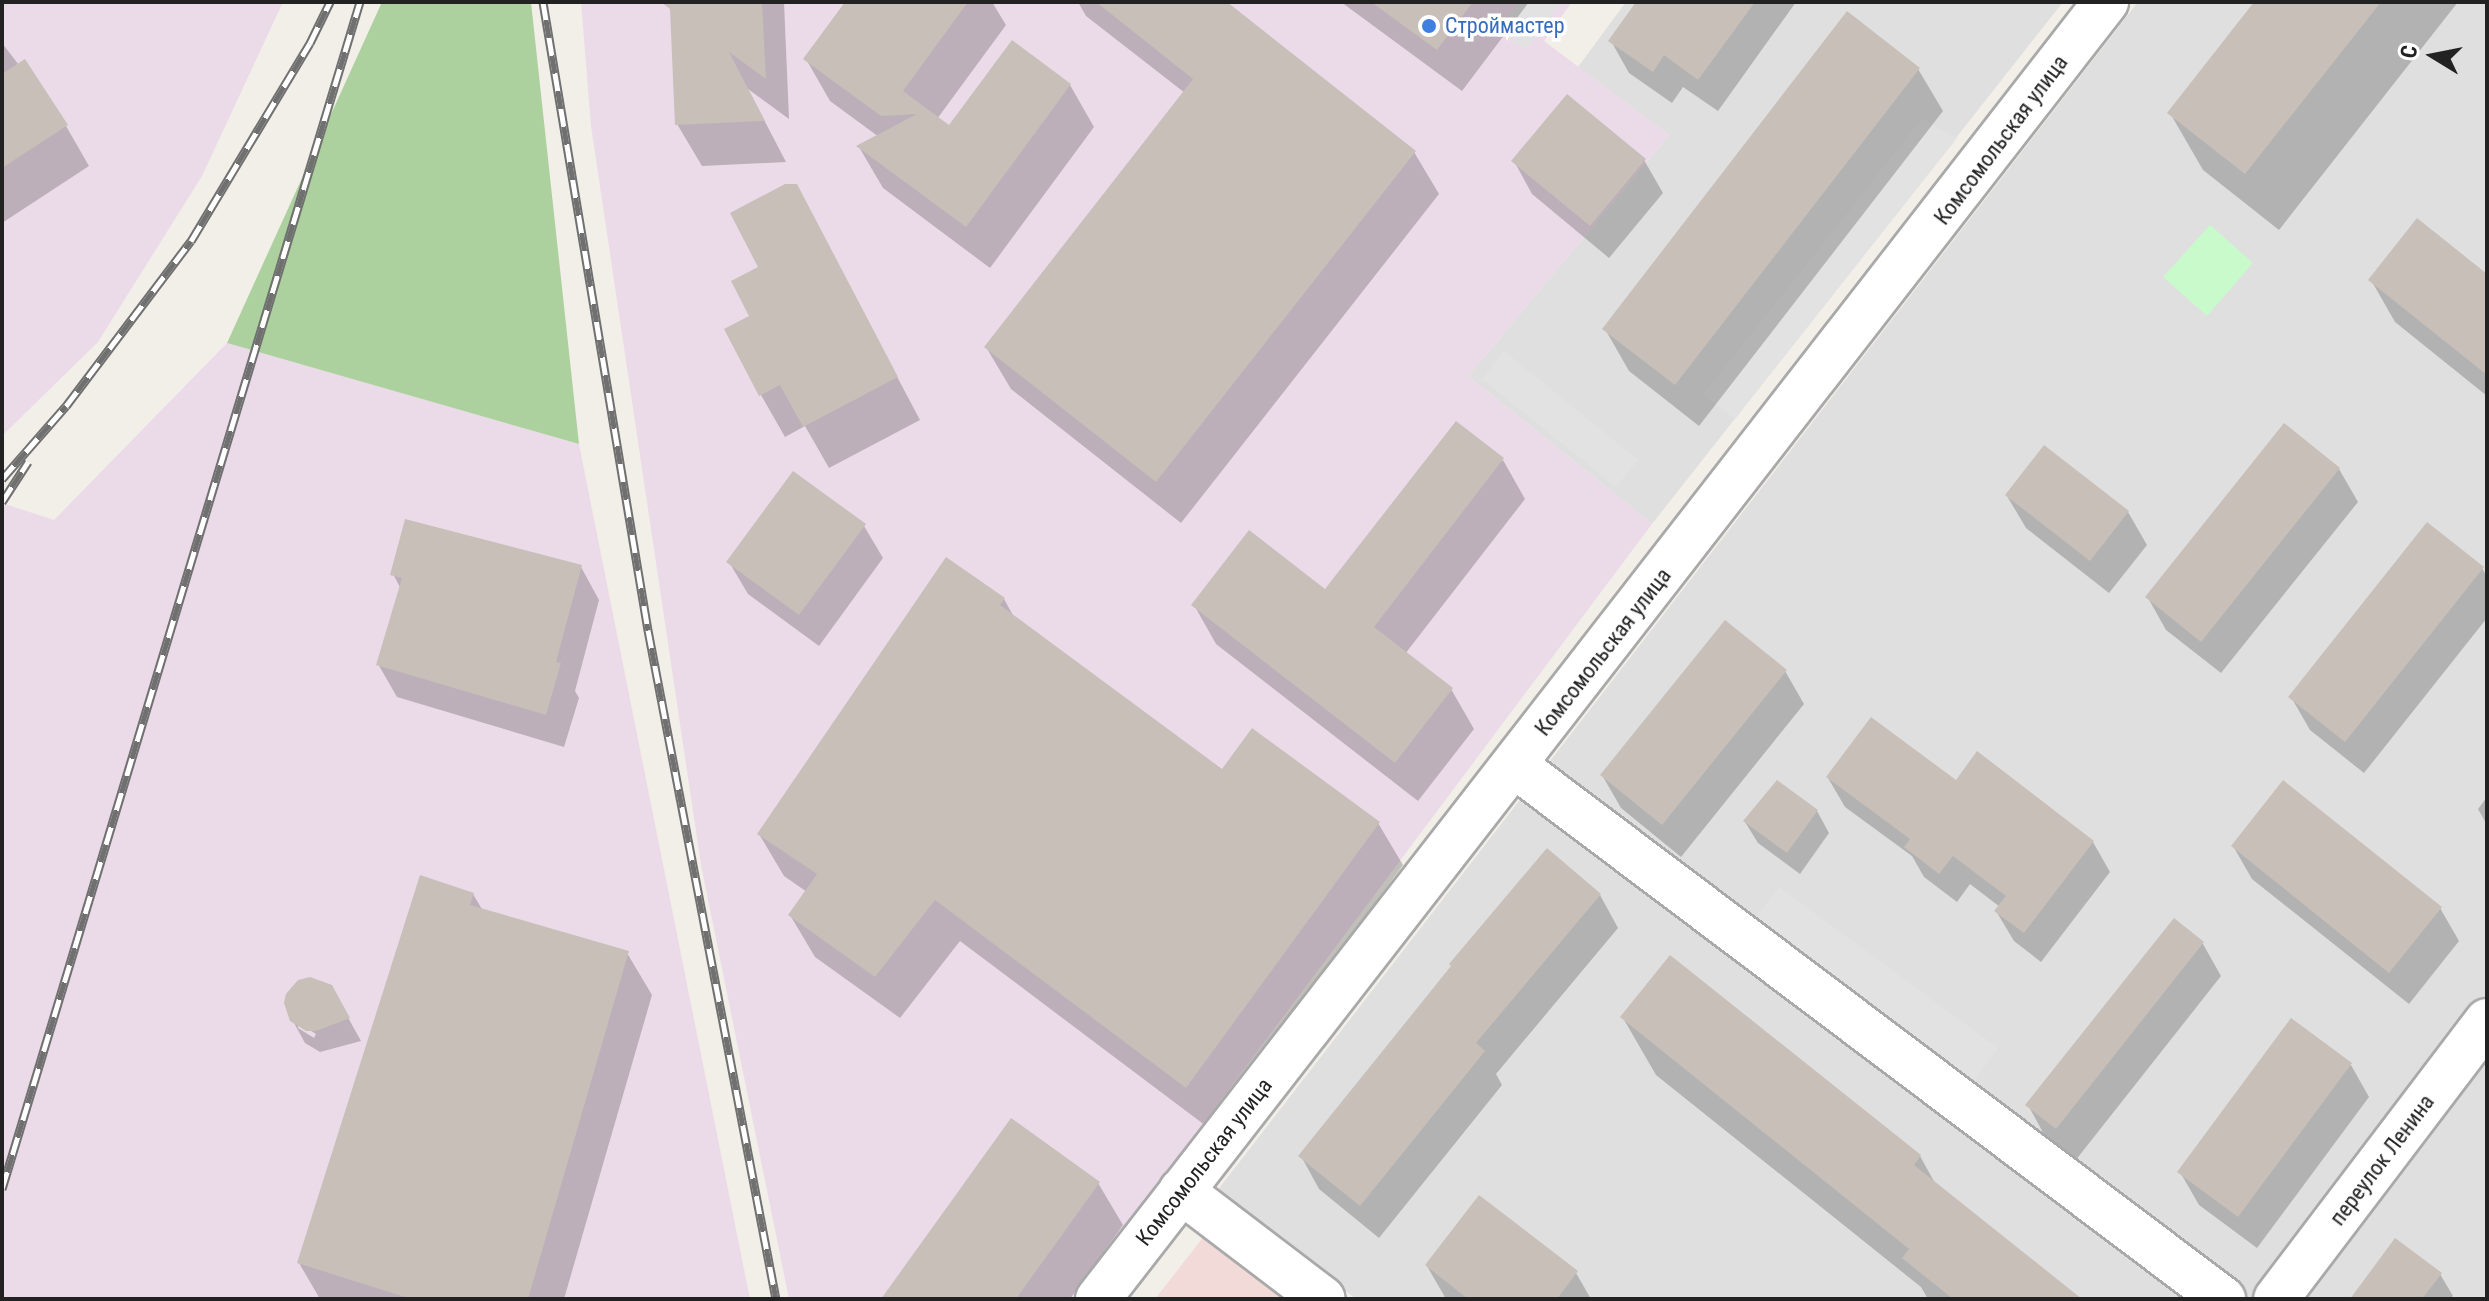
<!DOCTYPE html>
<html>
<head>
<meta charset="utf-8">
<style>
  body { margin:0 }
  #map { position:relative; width:2489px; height:1301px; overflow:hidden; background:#f2efe9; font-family:"Roboto Condensed",sans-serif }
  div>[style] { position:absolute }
  .residential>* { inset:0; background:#e0dfdf }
  .commercial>* { inset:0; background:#f2dad9 }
  .industrial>* { inset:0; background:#ebdbe8 }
  .forest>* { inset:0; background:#add19e }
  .park>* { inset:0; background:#c8facc }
  .parking>* { inset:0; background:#e2e2e2 }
  .shadow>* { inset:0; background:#0003 }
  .building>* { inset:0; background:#c7bfb8 }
  .roads { filter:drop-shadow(2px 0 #a9a9a9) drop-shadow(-2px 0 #a9a9a9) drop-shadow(0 2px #a9a9a9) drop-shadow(0 -2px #a9a9a9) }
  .minor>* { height:44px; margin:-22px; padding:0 22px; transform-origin:22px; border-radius:22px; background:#fff }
  .rail>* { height:9px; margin-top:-4.5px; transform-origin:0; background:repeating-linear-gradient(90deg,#fff 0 18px,#707070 0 36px); box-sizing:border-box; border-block:2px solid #707070 }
  .dots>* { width:22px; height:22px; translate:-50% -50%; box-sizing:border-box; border:4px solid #fff; border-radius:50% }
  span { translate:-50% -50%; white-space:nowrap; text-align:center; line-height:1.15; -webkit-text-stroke:7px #fff; paint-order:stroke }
  .shop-label { font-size:22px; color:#366cbe }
  .left { translate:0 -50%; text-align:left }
  .street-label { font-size:22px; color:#222 }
  .frame { position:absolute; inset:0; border:4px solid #222; pointer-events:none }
  .north { position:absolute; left:2393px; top:16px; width:80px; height:80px; -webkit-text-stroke:6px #fff; paint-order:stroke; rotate:280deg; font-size:22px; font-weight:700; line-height:32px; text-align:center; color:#222 }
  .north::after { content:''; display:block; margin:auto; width:28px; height:36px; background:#222; clip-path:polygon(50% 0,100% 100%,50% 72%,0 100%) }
</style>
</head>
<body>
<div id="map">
  <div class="residential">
    <i style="clip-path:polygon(1626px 2px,2063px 2px,1652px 524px,1468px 376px,1669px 135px,1578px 67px)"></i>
    <i style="clip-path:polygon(2138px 2px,2487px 2px,2487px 1299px,1356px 1299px,1217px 1191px)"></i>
  </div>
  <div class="commercial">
    <i style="clip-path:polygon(1215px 1222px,1314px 1299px,1155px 1299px)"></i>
  </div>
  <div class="industrial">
    <i style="clip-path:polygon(2px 2px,283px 2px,202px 176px,98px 342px,2px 436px)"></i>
    <i style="clip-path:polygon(581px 2px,1572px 2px,1544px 41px,1669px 135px,1468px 376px,1652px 524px,1072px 1299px,789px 1299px,701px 865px,591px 126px)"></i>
    <i style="clip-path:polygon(227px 343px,579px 444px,750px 1299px,2px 1299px,2px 503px,54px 520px)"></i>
  </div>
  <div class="forest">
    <i style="clip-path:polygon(382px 2px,531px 2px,579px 444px,227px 343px)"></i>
  </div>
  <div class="park">
    <i style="clip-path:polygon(2210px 225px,2253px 263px,2207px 316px,2163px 277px)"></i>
  </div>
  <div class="parking">
    <i style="clip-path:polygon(1519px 2px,1561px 2px,1526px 50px,1498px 30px)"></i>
    <i style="clip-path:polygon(1922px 119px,1957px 138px,1735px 419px,1703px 395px)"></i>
    <i style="clip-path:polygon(1504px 351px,1638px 460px,1616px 487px,1482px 379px)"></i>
    <i style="clip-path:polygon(1779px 887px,1998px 1048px,1971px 1085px,1751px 923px)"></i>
  </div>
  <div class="shadow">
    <i style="clip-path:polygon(672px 2px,784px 2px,789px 119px,748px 89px,786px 162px,702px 166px,677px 124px)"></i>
    <i style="clip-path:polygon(848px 2px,992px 2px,1006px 25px,937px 119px,950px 128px,1070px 85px,1094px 127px,990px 268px,883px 188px,859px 147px,879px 137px,830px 101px,806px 59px)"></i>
    <i style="clip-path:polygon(1078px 2px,1223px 2px,1414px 152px,1439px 194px,1181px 523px,1011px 389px,986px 347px,1185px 93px,1086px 16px)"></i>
    <i style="clip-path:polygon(1341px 2px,1529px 2px,1462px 91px)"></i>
    <i style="clip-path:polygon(1638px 2px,1796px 2px,1718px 111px,1683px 87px,1672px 103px,1629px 73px,1611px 41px)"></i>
    <i style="clip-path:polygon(2257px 2px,2458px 2px,2279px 230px,2203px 170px,2170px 113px)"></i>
    <i style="clip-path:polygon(2px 43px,66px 126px,89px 166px,2px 223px)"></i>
    <i style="clip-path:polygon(1918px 69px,1943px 111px,1699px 426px,1629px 371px,1605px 329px)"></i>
    <i style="clip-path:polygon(1644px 160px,1663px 193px,1609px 258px,1532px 194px,1514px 161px)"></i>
    <i style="clip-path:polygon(796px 186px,920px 420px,829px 468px,805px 426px,785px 437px,761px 395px,752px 316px,760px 268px)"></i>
    <i style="clip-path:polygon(2487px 276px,2487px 396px,2395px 322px,2371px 280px)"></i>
    <i style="clip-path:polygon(1503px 460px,1525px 499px,1405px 654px,1451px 689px,1474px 729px,1418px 801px,1216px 644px,1194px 605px,1326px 592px)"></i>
    <i style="clip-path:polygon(2339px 469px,2358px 502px,2221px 673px,2166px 630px,2148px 598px)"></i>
    <i style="clip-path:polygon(2007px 496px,2128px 512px,2147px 545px,2109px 593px,2026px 528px)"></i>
    <i style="clip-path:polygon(864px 526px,883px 558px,819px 646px,748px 594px,729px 562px)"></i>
    <i style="clip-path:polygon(581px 567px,599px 600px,575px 691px,579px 698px,564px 747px,397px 697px,378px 664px,401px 589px,393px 574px)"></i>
    <i style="clip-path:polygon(2482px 568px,2487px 577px,2487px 618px,2364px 773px,2310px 730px,2291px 697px)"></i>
    <i style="clip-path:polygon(1004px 599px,1015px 619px,1223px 772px,1378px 823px,1403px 865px,1210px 1129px,960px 941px,900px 1018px,815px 957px,790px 915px,807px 892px,784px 876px,759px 834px)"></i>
    <i style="clip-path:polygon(1785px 671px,1804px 704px,1681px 857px,1621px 808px,1602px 775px)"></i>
    <i style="clip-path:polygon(1828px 778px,1956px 782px,2093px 842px,2110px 872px,2041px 962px,2014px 941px,1996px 911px,2000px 907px,1970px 884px,1957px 902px,1924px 877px,1912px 856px,1845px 807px)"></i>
    <i style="clip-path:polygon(2487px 797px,2487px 825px,2478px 809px)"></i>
    <i style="clip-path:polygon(1817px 811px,1829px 833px,1800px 874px,1758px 843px,1745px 822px)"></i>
    <i style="clip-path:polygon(2233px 846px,2440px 908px,2459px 941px,2409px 1004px,2252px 879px)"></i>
    <i style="clip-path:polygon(473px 894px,483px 911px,627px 953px,652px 995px,564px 1299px,320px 1299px,299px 1263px)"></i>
    <i style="clip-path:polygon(1600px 895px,1618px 928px,1496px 1074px,1502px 1085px,1379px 1238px,1319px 1189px,1301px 1156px)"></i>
    <i style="clip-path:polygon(2174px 921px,2203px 944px,2221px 976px,2075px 1161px,2046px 1138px,2028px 1105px)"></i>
    <i style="clip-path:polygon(evenodd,331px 987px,361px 1041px,320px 1052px,305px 1043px,288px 1012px,331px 987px,298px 1023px,316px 1034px,314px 1038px,298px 1028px,298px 1023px)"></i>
    <i style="clip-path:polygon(1623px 1018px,1920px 1156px,1936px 1185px,2078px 1299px,1928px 1299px,1921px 1287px,1656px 1075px)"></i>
    <i style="clip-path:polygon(2351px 1065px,2369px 1097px,2257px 1248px,2199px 1205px,2180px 1172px)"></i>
    <i style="clip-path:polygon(1098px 1183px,1123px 1225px,1070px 1299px,884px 1299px)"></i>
    <i style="clip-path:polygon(1427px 1266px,1576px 1273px,1591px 1299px,1446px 1299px)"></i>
    <i style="clip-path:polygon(2440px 1274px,2453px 1296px,2450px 1299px,2353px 1299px)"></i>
  </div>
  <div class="building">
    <i style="clip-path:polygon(661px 2px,762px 2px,766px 79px,729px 52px,765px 121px,675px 125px,670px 9px)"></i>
    <i style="clip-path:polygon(845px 2px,968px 2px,903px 91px,949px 125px,1012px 40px,1071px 84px,966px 227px,856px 146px,917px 114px,881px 116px,803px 59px)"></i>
    <i style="clip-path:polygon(1096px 2px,1227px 2px,1416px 151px,1156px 482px,984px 347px,1193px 79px)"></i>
    <i style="clip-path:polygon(1371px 2px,1473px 2px,1437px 50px)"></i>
    <i style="clip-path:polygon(1636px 2px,1755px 2px,1698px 80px,1664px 55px,1653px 72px,1608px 41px)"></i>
    <i style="clip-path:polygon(2254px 2px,2381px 2px,2245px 174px,2167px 113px)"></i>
    <i style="clip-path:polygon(1847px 11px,1920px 68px,1675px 385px,1602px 329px)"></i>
    <i style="clip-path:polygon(25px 59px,68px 125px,2px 168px,2px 74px)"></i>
    <i style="clip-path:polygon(1567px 94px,1646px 159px,1590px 226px,1511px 161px)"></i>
    <i style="clip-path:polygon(785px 184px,797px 184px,898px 377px,803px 427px,780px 385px,759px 396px,724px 329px,749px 316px,731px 281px,758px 267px,730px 213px)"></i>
    <i style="clip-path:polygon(2417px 218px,2487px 274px,2487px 375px,2368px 280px)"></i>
    <i style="clip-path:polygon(1456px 421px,1504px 458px,1374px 627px,1453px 688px,1395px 763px,1191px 605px,1249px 530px,1325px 589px)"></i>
    <i style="clip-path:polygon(2284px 423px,2340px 468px,2201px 642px,2145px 597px)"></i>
    <i style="clip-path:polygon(2044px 445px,2129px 511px,2090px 561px,2005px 495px)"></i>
    <i style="clip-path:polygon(793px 471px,866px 524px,799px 615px,726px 562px)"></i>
    <i style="clip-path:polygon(405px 519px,582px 565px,556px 662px,561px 663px,546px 715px,376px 665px,402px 578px,390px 575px)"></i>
    <i style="clip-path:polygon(2427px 522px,2484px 567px,2345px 742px,2288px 697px)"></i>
    <i style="clip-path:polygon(946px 557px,1005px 598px,1000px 605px,1222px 769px,1252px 728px,1380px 822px,1186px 1088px,935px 900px,875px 977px,788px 915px,817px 874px,757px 834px)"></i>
    <i style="clip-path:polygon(1725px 620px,1787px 670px,1662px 825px,1600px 775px)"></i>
    <i style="clip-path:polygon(1871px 717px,1956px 780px,1977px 751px,2094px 841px,2024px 933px,1994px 911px,2006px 896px,1953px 856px,1939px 874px,1904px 847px,1910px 839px,1826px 777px)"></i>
    <i style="clip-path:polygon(1777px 780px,1818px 810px,1787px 853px,1743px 821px)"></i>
    <i style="clip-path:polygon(2283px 780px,2442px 907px,2389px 973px,2231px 846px)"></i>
    <i style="clip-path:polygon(1547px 848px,1601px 894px,1476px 1043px,1485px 1051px,1360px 1206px,1298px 1156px,1451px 966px,1449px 964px)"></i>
    <i style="clip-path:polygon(420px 875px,474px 893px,470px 905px,629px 951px,528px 1299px,411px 1299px,297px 1263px)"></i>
    <i style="clip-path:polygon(2174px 918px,2204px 942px,2056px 1129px,2025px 1105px)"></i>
    <i style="clip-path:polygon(1670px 955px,1921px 1155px,1914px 1165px,2082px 1299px,1953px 1299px,1902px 1258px,1909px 1249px,1620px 1017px)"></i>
    <i style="clip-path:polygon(310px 977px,332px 985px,350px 1018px,316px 1031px,306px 1031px,290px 1021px,284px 1003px,286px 994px,298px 980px)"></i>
    <i style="clip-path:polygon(2291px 1018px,2352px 1063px,2238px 1217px,2177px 1172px)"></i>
    <i style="clip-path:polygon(1011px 1118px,1100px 1182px,1016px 1299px,881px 1299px)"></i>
    <i style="clip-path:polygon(1479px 1195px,1578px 1271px,1557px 1299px,1468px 1299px,1425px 1265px)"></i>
    <i style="clip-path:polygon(2395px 1238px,2442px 1273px,2422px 1299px,2350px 1299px)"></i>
  </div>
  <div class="roads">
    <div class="minor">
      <i style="left:1514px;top:765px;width:888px;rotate:36.99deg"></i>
      <i style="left:1181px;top:1191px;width:178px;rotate:37.3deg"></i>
      <i style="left:1098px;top:1299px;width:1643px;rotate:-52.15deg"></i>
      <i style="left:2276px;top:1299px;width:349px;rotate:-52.8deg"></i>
    </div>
  </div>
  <div class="rail">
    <i style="left:543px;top:2px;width:637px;rotate:80.51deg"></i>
    <i style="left:648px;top:630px;width:681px;rotate:79.17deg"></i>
    <i style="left:2px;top:479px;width:97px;rotate:-48.8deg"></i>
    <i style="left:66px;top:406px;width:207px;rotate:-52.9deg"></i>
    <i style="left:191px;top:241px;width:231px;rotate:-59deg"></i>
    <i style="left:310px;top:43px;width:46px;rotate:-64deg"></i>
    <i style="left:2px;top:502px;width:48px;rotate:-57deg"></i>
    <i style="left:2px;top:1189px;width:1240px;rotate:-73.22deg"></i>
  </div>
  <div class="dots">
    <i style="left:1429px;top:26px;background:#3f7fe0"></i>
  </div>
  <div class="shop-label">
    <span class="left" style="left:1445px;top:26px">Строймастер</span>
  </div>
  <div class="street-label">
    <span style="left:2001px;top:140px;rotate:-53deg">Комсомольская улица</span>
    <span style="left:1603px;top:652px;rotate:-52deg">Комсомольская улица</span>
    <span style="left:2382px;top:1160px;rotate:-53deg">переулок Ленина</span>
    <span style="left:1204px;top:1162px;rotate:-52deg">Комсомольская улица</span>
  </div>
  <div class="frame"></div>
  <div class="north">С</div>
</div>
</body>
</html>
